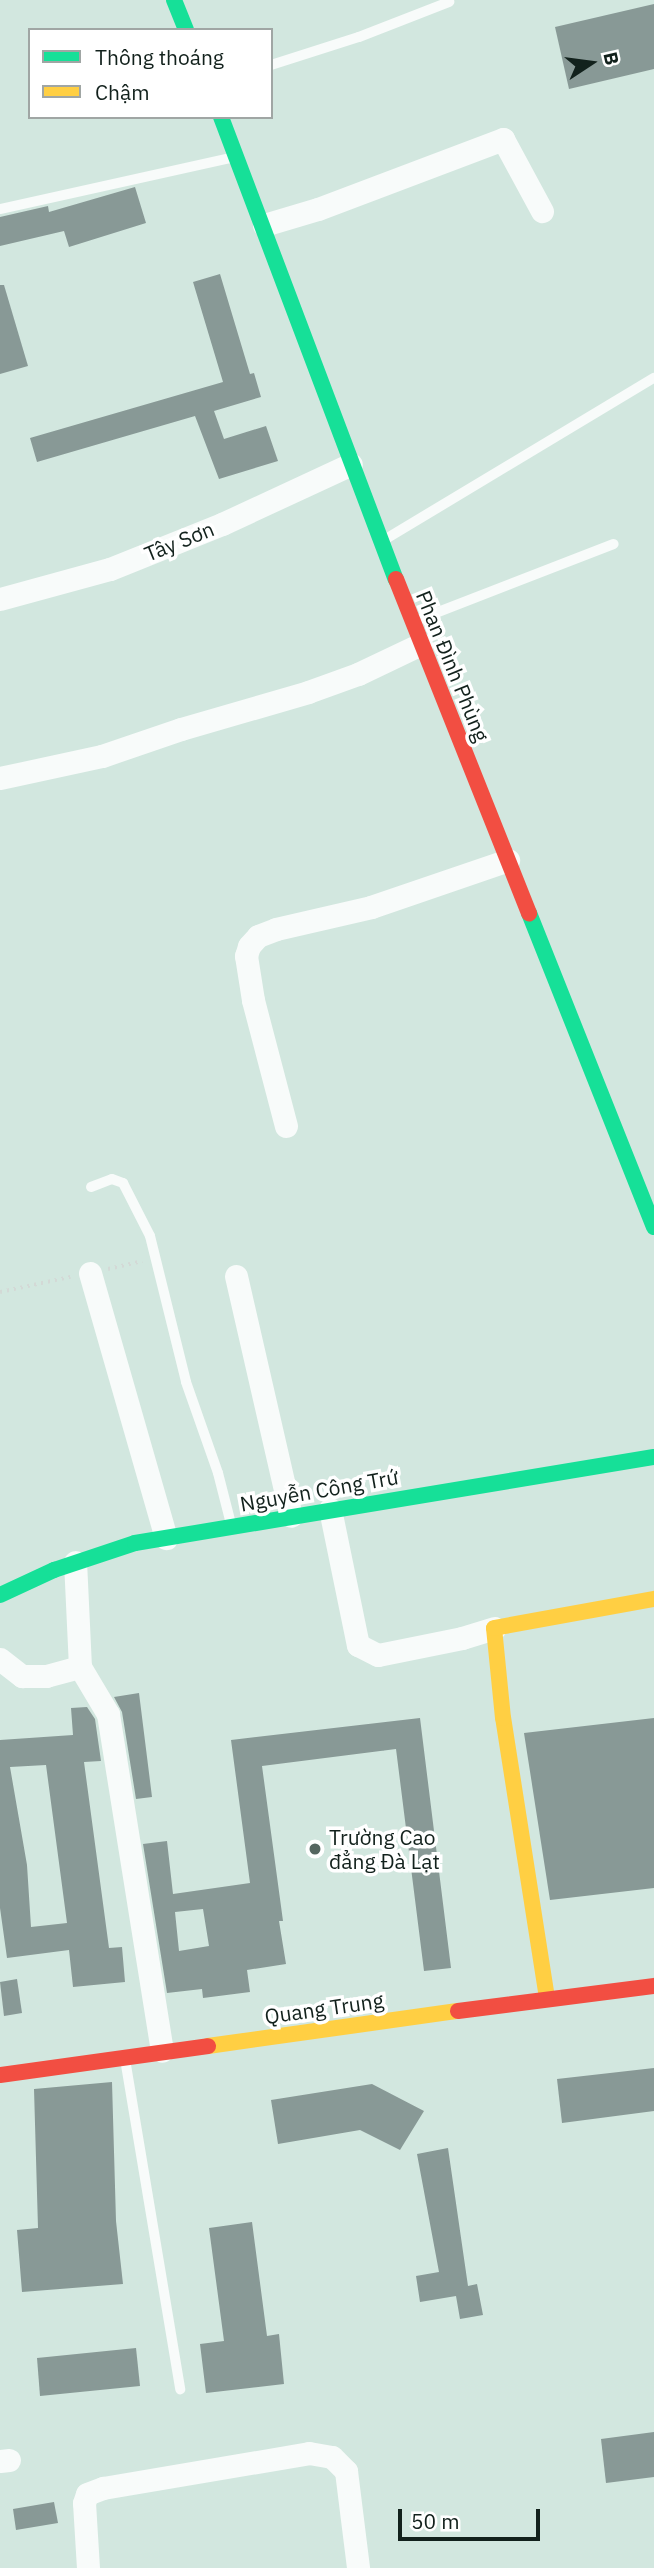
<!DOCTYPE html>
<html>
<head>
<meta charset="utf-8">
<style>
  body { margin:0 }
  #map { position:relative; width:654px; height:2568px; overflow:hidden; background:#d2e7df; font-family:"IBM Plex Sans",sans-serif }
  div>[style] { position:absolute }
  .building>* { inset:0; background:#889996 }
  .path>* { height:3.5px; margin-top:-1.75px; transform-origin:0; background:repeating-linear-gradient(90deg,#d3d9d6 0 2px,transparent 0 7px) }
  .lane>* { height:10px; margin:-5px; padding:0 5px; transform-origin:5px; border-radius:5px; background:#f8fbfa }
  .street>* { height:23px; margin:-11.5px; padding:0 11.5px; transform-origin:11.5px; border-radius:11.5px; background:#f8fbfa }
  .fast>* { height:16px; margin:-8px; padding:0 8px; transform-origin:8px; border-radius:8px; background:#16e098 }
  .slow>* { height:16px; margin:-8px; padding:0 8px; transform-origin:8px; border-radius:8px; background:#ffcf43 }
  .jam>* { height:16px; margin:-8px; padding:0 8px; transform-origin:8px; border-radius:8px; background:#f24e42 }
  .dots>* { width:19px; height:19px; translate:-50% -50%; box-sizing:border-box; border:4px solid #fff; border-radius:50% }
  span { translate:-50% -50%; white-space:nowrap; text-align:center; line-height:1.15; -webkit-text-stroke:7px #fff; paint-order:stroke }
  .street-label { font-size:21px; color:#12211c }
  .poi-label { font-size:21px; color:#12211c }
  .left { translate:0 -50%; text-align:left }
  .legend { position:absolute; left:28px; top:28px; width:245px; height:91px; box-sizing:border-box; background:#fff; border:2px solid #a0a6a4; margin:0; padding:9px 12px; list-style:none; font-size:21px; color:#12211c }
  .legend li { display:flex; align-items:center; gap:14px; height:35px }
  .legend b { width:35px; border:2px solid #a0a6a4 }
  .north { position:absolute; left:556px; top:28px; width:70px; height:70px; -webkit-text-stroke:5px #fff; paint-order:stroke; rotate:77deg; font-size:19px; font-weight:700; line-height:28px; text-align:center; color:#12211c }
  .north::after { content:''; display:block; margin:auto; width:24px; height:32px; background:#12211c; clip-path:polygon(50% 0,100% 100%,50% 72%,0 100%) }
  .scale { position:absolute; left:398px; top:2509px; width:142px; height:32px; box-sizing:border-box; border:4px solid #12211c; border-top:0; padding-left:9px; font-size:21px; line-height:24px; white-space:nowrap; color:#12211c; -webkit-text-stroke:5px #fff; paint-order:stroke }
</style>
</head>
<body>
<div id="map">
  <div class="building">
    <i style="clip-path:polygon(654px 4px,654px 69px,569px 89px,555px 27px)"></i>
    <i style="clip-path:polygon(135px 187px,146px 223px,69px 247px,64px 231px,0 246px,0 217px,48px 206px,49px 212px)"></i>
    <i style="clip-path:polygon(220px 274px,250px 374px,254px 373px,261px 397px,214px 411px,224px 439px,266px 426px,278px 461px,219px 479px,195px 416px,37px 462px,30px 438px,223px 382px,193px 282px)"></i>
    <i style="clip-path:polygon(0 285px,4px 285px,28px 366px,0 374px)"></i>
    <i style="clip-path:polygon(139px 1693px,152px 1797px,136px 1799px,122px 1712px,114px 1697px)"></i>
    <i style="clip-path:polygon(evenodd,87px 1707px,95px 1719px,101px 1761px,84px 1762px,109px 1948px,122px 1947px,125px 1982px,73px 1987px,69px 1950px,7px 1958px,0 1908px,0 1740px,73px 1735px,71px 1708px,87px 1707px,46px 1765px,67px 1923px,31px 1927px,27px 1865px,10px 1767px,46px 1765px)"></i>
    <i style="clip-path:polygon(evenodd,420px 1718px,451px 1968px,424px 1971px,396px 1749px,262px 1766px,283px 1921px,279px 1921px,286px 1964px,247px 1970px,250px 1992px,203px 1998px,202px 1989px,167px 1993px,143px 1844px,167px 1841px,173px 1894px,250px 1883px,231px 1740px,420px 1718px,203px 1909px,209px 1946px,179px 1951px,175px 1912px,203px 1909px)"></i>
    <i style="clip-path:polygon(654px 1718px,654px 1888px,550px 1900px,524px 1733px)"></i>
    <i style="clip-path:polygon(17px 1979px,22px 2013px,4px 2016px,0 1982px)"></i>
    <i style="clip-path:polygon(654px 2068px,654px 2111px,562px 2123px,557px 2079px)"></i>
    <i style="clip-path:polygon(112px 2082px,116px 2221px,123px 2284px,22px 2292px,17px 2230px,38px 2228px,34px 2089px)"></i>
    <i style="clip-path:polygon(372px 2084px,424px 2111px,400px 2150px,360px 2130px,278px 2144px,271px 2100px)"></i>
    <i style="clip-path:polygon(448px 2148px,468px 2286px,477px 2284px,483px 2315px,460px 2319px,456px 2296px,420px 2302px,416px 2276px,439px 2272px,417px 2154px)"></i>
    <i style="clip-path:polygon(252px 2222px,267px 2336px,279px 2334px,284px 2384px,206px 2393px,200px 2344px,224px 2341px,209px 2228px)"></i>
    <i style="clip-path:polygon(136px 2348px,140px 2386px,40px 2396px,37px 2358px)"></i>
    <i style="clip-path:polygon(654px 2432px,654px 2477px,606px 2483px,601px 2439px)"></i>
    <i style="clip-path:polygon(54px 2502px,58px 2523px,16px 2530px,13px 2509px)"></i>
  </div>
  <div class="path">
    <i style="left:108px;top:1269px;width:35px;rotate:-13deg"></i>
    <i style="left:0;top:1292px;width:72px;rotate:-12.1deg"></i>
  </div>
  <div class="lane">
    <i style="left:271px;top:65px;width:92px;rotate:-17.7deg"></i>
    <i style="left:359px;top:37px;width:97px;rotate:-21.3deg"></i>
    <i style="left:0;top:209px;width:240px;rotate:-12.5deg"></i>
    <i style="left:384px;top:540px;width:315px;rotate:-31deg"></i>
    <i style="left:415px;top:621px;width:213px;rotate:-21.2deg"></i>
    <i style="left:91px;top:1187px;width:22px;rotate:-21deg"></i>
    <i style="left:112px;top:1179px;width:12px;rotate:20deg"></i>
    <i style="left:123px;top:1183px;width:59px;rotate:63deg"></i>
    <i style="left:150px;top:1236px;width:150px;rotate:76.1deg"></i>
    <i style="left:186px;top:1382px;width:96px;rotate:70.6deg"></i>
    <i style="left:218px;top:1473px;width:53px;rotate:75.7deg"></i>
    <i style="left:125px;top:2059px;width:335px;rotate:80.5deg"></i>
  </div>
  <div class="street">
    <i style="left:264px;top:225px;width:56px;rotate:-16.5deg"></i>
    <i style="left:318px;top:209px;width:198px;rotate:-20.7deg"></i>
    <i style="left:503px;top:139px;width:82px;rotate:61.6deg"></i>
    <i style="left:0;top:599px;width:114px;rotate:-15.3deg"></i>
    <i style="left:110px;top:569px;width:121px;rotate:-21.9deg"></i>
    <i style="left:222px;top:524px;width:142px;rotate:-24.9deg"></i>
    <i style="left:0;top:778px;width:104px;rotate:-12.2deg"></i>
    <i style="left:102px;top:756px;width:83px;rotate:-18.9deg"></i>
    <i style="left:181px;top:729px;width:132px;rotate:-16.2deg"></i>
    <i style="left:308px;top:692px;width:53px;rotate:-19.8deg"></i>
    <i style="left:358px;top:674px;width:70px;rotate:-25.5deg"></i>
    <i style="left:286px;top:1126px;width:130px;rotate:-104.7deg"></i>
    <i style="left:253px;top:1000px;width:45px;rotate:-99deg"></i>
    <i style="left:246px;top:956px;width:10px;rotate:-73deg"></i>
    <i style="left:249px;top:946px;width:13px;rotate:-48deg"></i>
    <i style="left:258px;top:936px;width:19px;rotate:-21deg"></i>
    <i style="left:276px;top:929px;width:98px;rotate:-13deg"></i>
    <i style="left:371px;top:907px;width:145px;rotate:-18.9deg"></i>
    <i style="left:90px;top:1273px;width:276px;rotate:74deg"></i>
    <i style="left:236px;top:1276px;width:246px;rotate:77.1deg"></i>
    <i style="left:330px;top:1509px;width:139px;rotate:78.4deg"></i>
    <i style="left:358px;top:1645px;width:22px;rotate:27deg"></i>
    <i style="left:378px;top:1655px;width:86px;rotate:-11.4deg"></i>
    <i style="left:462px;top:1638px;width:34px;rotate:-17deg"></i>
    <i style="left:0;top:1659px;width:28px;rotate:38deg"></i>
    <i style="left:22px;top:1676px;width:24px"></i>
    <i style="left:46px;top:1676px;width:35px;rotate:-15deg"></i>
    <i style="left:80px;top:1667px;width:105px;rotate:-92.7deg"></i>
    <i style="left:80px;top:1667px;width:55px;rotate:59.2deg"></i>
    <i style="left:108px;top:1714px;width:341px;rotate:80.9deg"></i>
    <i style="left:0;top:2461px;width:9px;rotate:-6deg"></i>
    <i style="left:88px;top:2568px;width:65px;rotate:-93.5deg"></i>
    <i style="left:84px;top:2503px;width:9px;rotate:-72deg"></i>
    <i style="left:87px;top:2494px;width:17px;rotate:-21deg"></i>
    <i style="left:103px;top:2488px;width:209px;rotate:-9.6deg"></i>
    <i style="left:309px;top:2453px;width:23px;rotate:10deg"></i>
    <i style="left:332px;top:2457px;width:20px;rotate:45deg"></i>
    <i style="left:346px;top:2471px;width:98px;rotate:82.9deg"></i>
  </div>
  <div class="fast">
    <i style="left:174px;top:0;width:32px;rotate:68deg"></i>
    <i style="left:221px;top:117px;width:494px;rotate:69.3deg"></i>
    <i style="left:529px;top:913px;width:338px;rotate:68.3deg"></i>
    <i style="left:0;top:1595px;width:60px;rotate:-24.8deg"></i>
    <i style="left:54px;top:1570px;width:85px;rotate:-18.4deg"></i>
    <i style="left:135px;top:1543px;width:526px;rotate:-9.41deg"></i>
  </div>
  <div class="slow">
    <i style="left:547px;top:1998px;width:283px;rotate:-98.9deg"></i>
    <i style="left:503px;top:1718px;width:90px;rotate:-95.7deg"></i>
    <i style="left:494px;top:1628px;width:163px;rotate:-10.3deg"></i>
    <i style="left:208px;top:2046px;width:252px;rotate:-8deg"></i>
  </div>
  <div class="jam">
    <i style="left:396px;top:579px;width:360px;rotate:68.3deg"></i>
    <i style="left:458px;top:2011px;width:198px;rotate:-7.3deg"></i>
    <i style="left:0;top:2075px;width:210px;rotate:-7.9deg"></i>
  </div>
  <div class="dots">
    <i style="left:315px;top:1849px;background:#556660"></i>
  </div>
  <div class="street-label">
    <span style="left:179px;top:541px;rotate:-22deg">Tây Sơn</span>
    <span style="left:453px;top:666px;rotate:68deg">Phan Đình Phùng</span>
    <span style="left:319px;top:1490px;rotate:-10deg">Nguyễn Công Trứ</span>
    <span style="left:324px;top:2008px;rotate:-8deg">Quang Trung</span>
  </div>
  <div class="poi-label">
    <span class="left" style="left:329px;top:1849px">Trường Cao<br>đẳng Đà Lạt</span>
  </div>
  <ul class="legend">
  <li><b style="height:9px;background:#16e098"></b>Thông thoáng</li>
  <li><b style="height:9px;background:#ffcf43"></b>Chậm</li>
  </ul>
  <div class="north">B</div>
  <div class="scale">50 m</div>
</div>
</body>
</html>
